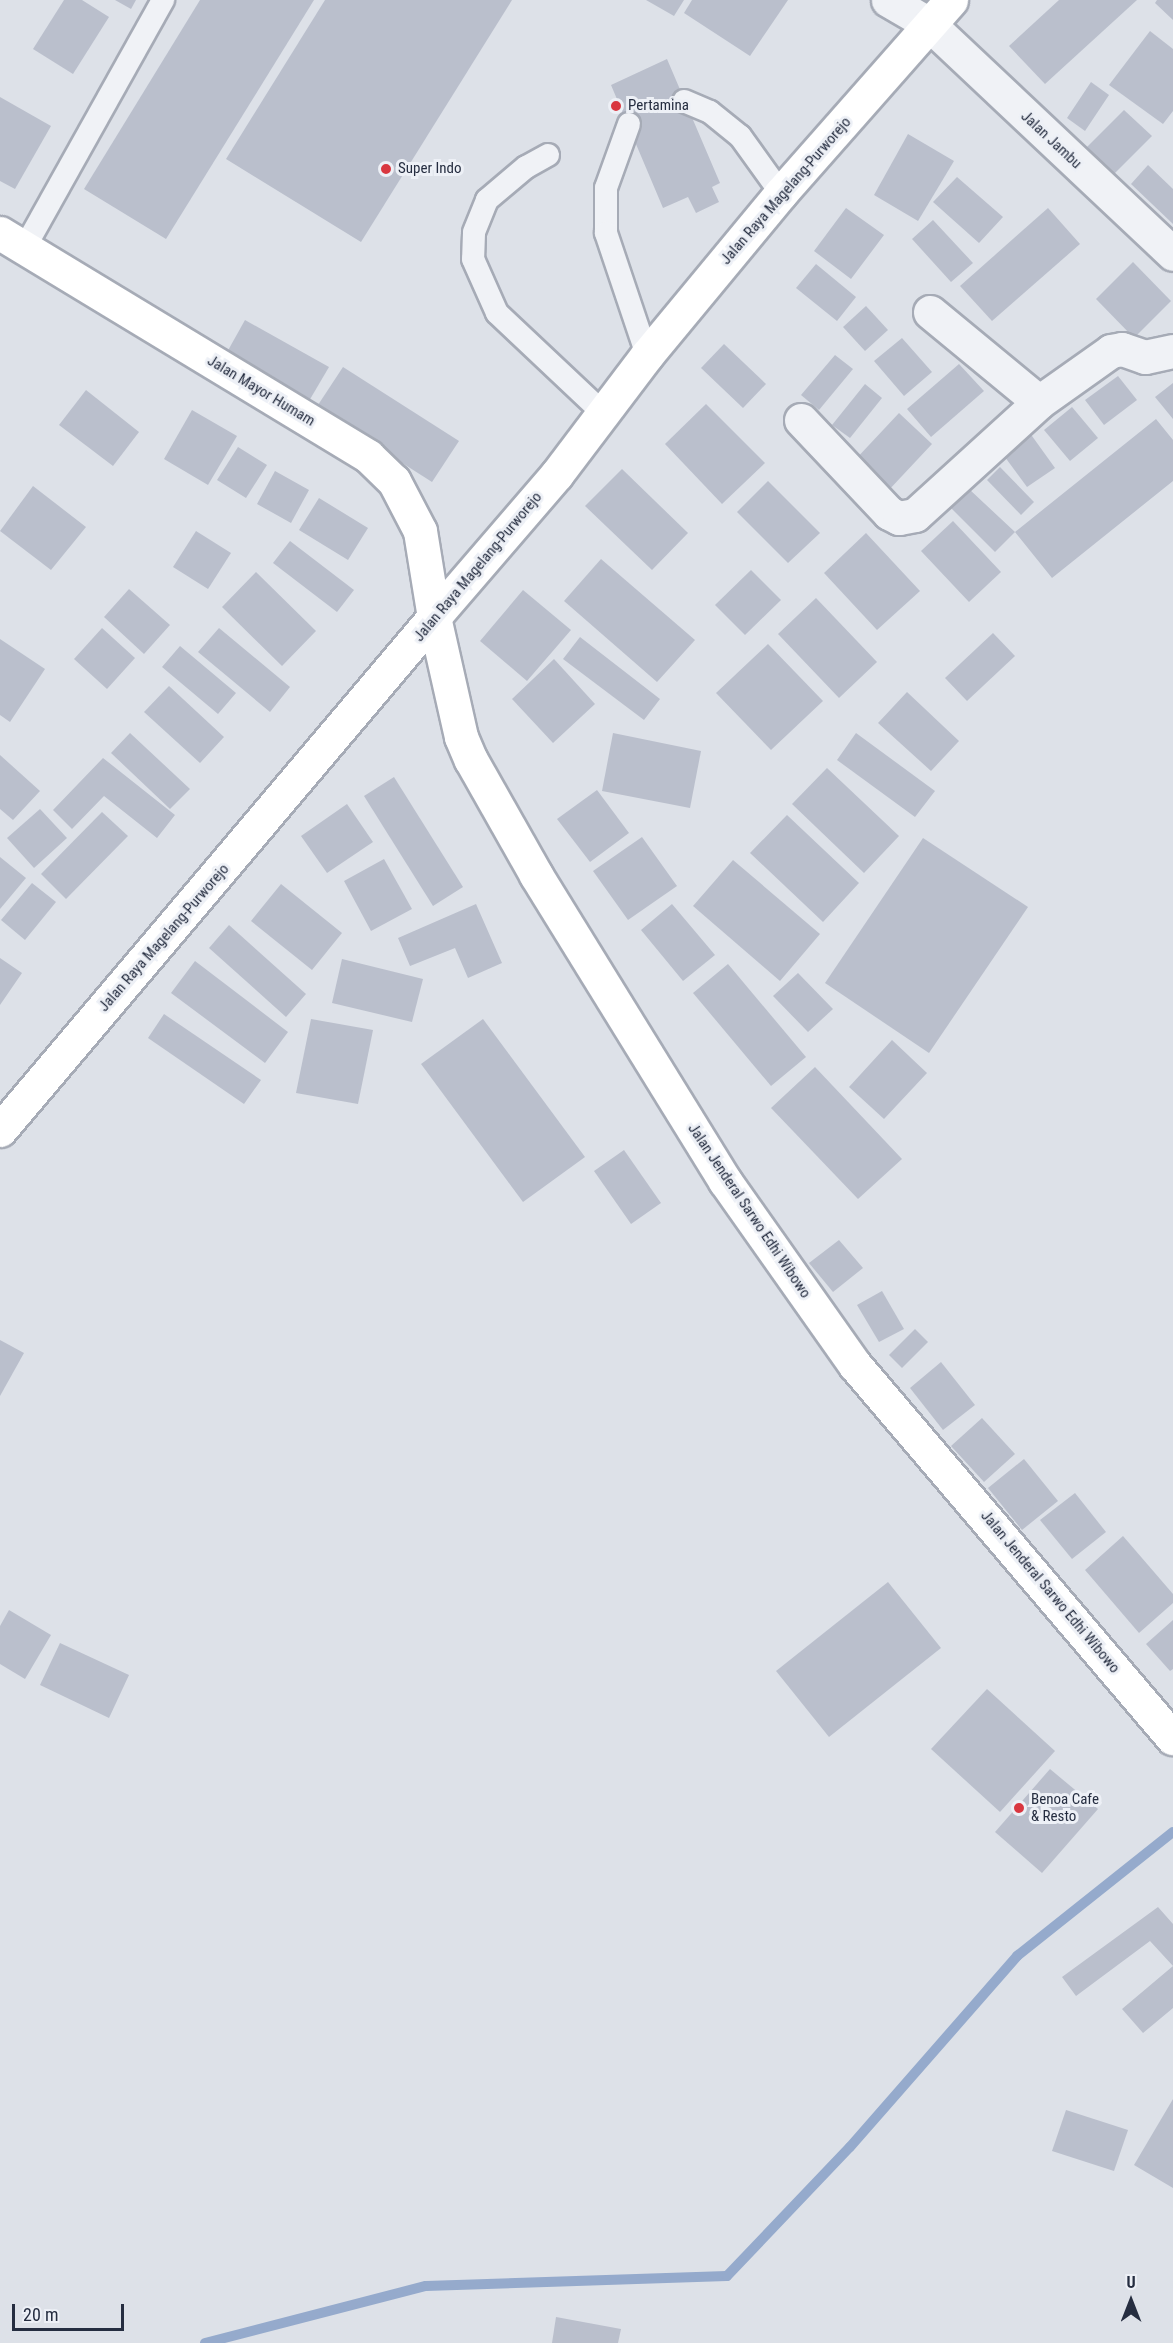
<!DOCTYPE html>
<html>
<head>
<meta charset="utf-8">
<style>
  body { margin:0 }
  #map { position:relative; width:1173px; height:2343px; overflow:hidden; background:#dde1e8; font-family:"Roboto Condensed",sans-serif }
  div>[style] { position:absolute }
  .stream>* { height:10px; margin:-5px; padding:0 5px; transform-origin:5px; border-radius:5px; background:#95aacc }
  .building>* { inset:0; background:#babfcc }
  .roads { filter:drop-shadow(2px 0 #a6abb6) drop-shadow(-2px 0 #a6abb6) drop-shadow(0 2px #a6abb6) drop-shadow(0 -2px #a6abb6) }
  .lane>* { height:22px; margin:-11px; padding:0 11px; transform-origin:11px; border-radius:11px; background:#f0f2f6 }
  .street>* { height:33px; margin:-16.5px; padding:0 16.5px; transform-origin:16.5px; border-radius:16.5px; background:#f0f2f6 }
  .secondary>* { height:33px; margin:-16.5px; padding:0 16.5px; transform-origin:16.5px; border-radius:16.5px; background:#fff }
  .primary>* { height:33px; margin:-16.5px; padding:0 16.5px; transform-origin:16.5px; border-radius:16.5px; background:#fff }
  .dots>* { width:16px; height:16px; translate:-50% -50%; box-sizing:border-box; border:3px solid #edf0f6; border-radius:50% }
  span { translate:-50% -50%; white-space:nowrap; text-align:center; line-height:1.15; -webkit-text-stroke:6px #edf0f6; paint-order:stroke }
  .poi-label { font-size:15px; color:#252d40 }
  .left { translate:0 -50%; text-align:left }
  .street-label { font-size:15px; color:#252d40 }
  .north { position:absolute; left:1101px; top:2271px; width:60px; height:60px; -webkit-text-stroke:4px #edf0f6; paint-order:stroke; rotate:0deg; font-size:16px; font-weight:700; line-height:24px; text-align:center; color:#252d40 }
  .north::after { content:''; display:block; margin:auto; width:21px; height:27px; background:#252d40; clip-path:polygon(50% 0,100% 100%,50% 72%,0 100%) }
  .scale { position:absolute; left:12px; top:2304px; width:112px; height:27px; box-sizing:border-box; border:3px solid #252d40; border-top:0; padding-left:8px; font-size:18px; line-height:21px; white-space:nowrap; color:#252d40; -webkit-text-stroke:4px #edf0f6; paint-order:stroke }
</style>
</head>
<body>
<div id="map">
  <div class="stream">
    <i style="left:205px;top:2343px;width:228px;rotate:-14.5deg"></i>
    <i style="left:426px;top:2286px;width:301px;rotate:-1.9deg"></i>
    <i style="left:727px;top:2276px;width:178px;rotate:-46.4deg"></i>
    <i style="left:850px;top:2147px;width:254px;rotate:-48.8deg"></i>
    <i style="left:1017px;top:1956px;width:199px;rotate:-38.5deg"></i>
  </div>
  <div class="building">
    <i style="clip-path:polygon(64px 0,82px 0,109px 17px,73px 74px,33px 49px)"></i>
    <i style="clip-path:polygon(115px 0,136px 0,131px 9px)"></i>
    <i style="clip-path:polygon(200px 0,314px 0,166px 239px,84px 189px)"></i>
    <i style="clip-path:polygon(325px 0,512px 0,361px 242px,226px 159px)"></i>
    <i style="clip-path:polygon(646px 0,684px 0,674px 16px)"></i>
    <i style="clip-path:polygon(692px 0,788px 0,750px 56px,684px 13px)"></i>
    <i style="clip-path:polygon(1059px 0,1137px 0,1045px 84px,1009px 46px)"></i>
    <i style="clip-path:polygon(1157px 0,1173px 0,1173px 20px,1155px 3px)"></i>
    <i style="clip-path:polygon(1150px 31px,1173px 49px,1173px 111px,1163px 124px,1109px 85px)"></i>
    <i style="clip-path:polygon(667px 59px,720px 183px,712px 187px,719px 202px,696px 213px,688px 197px,663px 208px,611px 85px)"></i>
    <i style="clip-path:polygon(1091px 82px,1109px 95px,1085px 131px,1067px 118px)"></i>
    <i style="clip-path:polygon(0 97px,51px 126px,15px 189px,0 181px)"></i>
    <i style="clip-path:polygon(1124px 110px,1152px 136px,1109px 179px,1082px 152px)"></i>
    <i style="clip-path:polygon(908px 134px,954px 161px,918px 221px,874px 195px)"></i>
    <i style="clip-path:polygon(1148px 165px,1173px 189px,1173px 224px,1131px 184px)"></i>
    <i style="clip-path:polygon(957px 177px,1003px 217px,979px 243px,933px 202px)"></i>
    <i style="clip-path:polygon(846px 208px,884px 235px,851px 279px,814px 251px)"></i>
    <i style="clip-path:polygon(1048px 208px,1080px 244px,992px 321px,960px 286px)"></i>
    <i style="clip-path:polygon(933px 220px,973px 263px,951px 282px,912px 239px)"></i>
    <i style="clip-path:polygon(1133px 262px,1171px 301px,1134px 338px,1096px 299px)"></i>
    <i style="clip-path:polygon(816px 264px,856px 297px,837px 321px,796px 288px)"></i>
    <i style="clip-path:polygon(866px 306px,888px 330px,865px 351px,843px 327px)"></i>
    <i style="clip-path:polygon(245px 320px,329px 367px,309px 401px,226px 354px)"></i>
    <i style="clip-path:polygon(902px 338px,932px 372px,904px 396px,874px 361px)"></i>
    <i style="clip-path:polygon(724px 344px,766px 384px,743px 408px,701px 368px)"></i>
    <i style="clip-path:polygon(835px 355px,853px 369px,819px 410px,801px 395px)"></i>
    <i style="clip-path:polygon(959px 364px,984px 391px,931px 437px,907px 409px)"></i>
    <i style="clip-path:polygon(343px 367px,459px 441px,432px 482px,316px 408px)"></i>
    <i style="clip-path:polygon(1118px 376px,1137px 400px,1104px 425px,1085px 400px)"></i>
    <i style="clip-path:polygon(1173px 383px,1173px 419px,1155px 397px)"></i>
    <i style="clip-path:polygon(865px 384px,882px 398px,850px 438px,832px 425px)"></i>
    <i style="clip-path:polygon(86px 390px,139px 432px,113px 466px,59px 425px)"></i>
    <i style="clip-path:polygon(706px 404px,765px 463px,722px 504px,665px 444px)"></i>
    <i style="clip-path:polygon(1072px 407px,1098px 438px,1070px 461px,1044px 430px)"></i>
    <i style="clip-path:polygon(192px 410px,237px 436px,208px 485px,164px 459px)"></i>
    <i style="clip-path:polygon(899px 413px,932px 444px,887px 492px,854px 461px)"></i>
    <i style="clip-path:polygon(1156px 419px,1173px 440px,1173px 481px,1052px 578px,1015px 532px,995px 552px,951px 508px,969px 489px,1015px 532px)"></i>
    <i style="clip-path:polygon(1027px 429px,1055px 468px,1027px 487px,999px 449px)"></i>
    <i style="clip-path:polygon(238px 447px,267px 465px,246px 498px,217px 480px)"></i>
    <i style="clip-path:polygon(1000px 467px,1034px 502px,1021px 515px,987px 480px)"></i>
    <i style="clip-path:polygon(622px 469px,688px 533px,652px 570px,585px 506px)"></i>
    <i style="clip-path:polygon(275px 471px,309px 490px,291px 523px,257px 504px)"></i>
    <i style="clip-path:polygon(768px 481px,820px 533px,788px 563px,737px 512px)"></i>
    <i style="clip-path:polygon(33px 486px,86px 527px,51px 570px,0 531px)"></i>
    <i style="clip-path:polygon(319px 498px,368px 528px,348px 560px,299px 530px)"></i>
    <i style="clip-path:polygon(953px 521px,1001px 572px,969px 602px,921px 551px)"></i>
    <i style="clip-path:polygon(196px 531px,231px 553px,208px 589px,173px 567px)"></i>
    <i style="clip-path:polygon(866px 533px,920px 591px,877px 630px,824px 573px)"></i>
    <i style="clip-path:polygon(290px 541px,354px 590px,337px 612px,273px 563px)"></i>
    <i style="clip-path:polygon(601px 559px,695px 640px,657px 682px,564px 601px)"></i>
    <i style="clip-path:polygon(751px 570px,781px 600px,745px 635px,715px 605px)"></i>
    <i style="clip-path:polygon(256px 572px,316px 631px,282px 666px,222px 607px)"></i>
    <i style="clip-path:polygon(129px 589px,170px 625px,144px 654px,104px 617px)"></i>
    <i style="clip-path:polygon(523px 590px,571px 630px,527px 681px,480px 641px)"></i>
    <i style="clip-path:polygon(816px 598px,877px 662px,839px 698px,778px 634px)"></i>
    <i style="clip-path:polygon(102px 628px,135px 658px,107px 689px,74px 659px)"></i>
    <i style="clip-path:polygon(219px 628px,290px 687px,270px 712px,198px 652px)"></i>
    <i style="clip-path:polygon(993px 633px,1015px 656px,967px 701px,945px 678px)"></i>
    <i style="clip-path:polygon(580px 637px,660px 699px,644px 720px,563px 659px)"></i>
    <i style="clip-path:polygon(0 639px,45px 669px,10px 722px,0 715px)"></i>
    <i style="clip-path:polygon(768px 644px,823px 701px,771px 750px,716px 693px)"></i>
    <i style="clip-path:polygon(180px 646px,236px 693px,218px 714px,162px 667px)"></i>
    <i style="clip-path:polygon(554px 659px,595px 704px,553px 743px,512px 699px)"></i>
    <i style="clip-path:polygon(169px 686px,224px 737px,200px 763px,144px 712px)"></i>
    <i style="clip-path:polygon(907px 692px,959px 741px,931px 771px,878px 723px)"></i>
    <i style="clip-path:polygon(130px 733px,190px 789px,170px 809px,111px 753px)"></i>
    <i style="clip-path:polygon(613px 733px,701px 751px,690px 808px,602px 791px)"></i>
    <i style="clip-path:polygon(856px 733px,935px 791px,915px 817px,837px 760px)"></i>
    <i style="clip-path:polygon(0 755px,40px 791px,13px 820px,0 809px)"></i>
    <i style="clip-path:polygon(103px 758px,175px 815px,157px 838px,104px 796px,72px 829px,53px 810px)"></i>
    <i style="clip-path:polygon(827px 768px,899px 836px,864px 873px,792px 804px)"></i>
    <i style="clip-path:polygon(394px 777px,463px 887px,433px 906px,364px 796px)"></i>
    <i style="clip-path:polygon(597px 790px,629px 833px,590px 862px,557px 819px)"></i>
    <i style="clip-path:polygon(347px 804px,373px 842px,327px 873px,301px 836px)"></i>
    <i style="clip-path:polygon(40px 809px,67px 838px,34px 868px,7px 838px)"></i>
    <i style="clip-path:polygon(102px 812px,128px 836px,66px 899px,41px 874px)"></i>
    <i style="clip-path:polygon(787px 815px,859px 883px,823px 922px,750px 853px)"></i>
    <i style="clip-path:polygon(642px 837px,677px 886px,628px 920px,593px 871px)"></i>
    <i style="clip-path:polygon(923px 838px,1028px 907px,929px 1053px,825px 983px)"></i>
    <i style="clip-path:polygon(0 857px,26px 878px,0 909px)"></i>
    <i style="clip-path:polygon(384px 859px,412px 909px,371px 931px,344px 881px)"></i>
    <i style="clip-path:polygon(733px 860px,820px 934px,780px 981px,693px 906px)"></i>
    <i style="clip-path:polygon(32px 883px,56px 902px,25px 940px,1px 920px)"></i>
    <i style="clip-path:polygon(281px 884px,342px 933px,312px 970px,251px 921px)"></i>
    <i style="clip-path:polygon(476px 904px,502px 963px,468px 978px,455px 948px,410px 966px,398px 938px)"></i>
    <i style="clip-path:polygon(672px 904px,715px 955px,683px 981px,641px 930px)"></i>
    <i style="clip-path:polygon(229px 925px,306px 994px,286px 1017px,209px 948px)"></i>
    <i style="clip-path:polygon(0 958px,22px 973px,0 1005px)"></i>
    <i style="clip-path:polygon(342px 959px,423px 979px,412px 1022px,332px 1003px)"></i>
    <i style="clip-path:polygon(195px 961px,288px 1032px,265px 1063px,171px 993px)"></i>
    <i style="clip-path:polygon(728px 964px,806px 1057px,771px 1086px,693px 993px)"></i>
    <i style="clip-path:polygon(798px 973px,833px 1009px,808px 1032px,773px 996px)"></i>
    <i style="clip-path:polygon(164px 1014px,261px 1080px,244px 1104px,148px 1038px)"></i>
    <i style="clip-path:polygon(311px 1019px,373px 1030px,358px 1104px,296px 1093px)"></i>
    <i style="clip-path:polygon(483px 1019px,585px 1157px,523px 1202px,421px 1064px)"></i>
    <i style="clip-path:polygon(892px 1040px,927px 1073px,884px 1119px,849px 1087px)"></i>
    <i style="clip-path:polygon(815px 1067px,902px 1159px,858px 1199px,771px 1108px)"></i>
    <i style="clip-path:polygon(624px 1150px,661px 1203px,631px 1224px,594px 1171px)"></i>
    <i style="clip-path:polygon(839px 1240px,863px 1268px,833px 1292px,809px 1263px)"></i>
    <i style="clip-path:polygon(882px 1291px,904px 1329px,879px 1342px,857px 1305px)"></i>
    <i style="clip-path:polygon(915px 1329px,928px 1342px,902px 1368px,889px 1355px)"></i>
    <i style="clip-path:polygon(0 1340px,24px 1353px,0 1396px)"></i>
    <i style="clip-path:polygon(941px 1362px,975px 1405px,943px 1430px,910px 1388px)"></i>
    <i style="clip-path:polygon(982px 1418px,1015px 1454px,984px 1482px,951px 1446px)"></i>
    <i style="clip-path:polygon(1024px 1459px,1058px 1501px,1022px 1530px,988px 1488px)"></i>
    <i style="clip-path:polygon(1075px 1493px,1106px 1532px,1072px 1559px,1040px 1520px)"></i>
    <i style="clip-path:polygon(1123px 1536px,1173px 1594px,1173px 1603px,1139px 1633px,1085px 1570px)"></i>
    <i style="clip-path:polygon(888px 1582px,941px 1648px,829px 1737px,776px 1671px)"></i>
    <i style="clip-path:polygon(9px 1610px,51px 1635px,25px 1679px,0 1664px,0 1626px)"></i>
    <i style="clip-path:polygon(1173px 1620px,1173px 1669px,1170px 1671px,1146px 1644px)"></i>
    <i style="clip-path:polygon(60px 1643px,129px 1675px,109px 1718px,40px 1685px)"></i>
    <i style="clip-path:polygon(987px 1689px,1055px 1751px,1000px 1812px,931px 1749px)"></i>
    <i style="clip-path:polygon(1050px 1769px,1098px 1809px,1042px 1873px,995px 1832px)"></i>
    <i style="clip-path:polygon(1158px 1907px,1173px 1924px,1173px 2008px,1143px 2033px,1122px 2009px,1173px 1966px,1150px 1941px,1076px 1996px,1062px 1977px)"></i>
    <i style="clip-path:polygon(1173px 2099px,1173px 2188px,1134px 2165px)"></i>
    <i style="clip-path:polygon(1066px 2110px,1128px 2130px,1114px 2171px,1052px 2151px)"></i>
    <i style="clip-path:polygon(556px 2317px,621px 2329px,618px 2343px,552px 2343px)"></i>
  </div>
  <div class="roads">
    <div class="lane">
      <i style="left:684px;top:101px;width:28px;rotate:23deg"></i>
      <i style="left:710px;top:112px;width:38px;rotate:39deg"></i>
      <i style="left:740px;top:136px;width:70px;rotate:54.3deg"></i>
      <i style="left:629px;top:124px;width:68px;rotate:109.8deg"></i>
      <i style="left:606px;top:188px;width:45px;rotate:90deg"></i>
      <i style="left:606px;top:233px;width:129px;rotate:71.4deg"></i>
      <i style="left:548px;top:155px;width:25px;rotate:151deg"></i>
      <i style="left:526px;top:167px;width:51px;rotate:139.8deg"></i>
      <i style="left:487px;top:200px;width:35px;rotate:112deg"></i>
      <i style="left:474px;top:233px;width:26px;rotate:92deg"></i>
      <i style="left:473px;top:259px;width:59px;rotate:66deg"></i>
      <i style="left:497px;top:313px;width:146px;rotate:43.3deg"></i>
      <i style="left:25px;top:247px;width:283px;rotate:-60.8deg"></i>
    </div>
    <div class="street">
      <i style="left:888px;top:0;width:48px;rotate:30.3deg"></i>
      <i style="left:929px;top:24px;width:335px;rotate:43.3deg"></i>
      <i style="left:930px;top:312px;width:141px;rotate:39.5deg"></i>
      <i style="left:1039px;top:402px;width:88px;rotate:-35.3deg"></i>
      <i style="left:1111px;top:351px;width:11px;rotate:-10deg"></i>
      <i style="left:1122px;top:349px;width:24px;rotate:19deg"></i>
      <i style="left:1145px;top:357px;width:29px;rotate:-12deg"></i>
      <i style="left:801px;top:420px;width:128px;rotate:46.6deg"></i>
      <i style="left:889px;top:513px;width:11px;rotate:27deg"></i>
      <i style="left:899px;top:518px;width:16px;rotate:-11deg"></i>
      <i style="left:915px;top:515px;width:168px;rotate:-42.3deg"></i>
    </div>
    <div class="secondary">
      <i style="left:0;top:233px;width:430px;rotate:31.2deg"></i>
      <i style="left:368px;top:456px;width:36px;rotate:44deg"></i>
      <i style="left:394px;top:481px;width:56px;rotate:62.5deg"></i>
      <i style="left:420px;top:531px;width:87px;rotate:80.8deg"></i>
      <i style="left:434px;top:617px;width:189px;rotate:-49.3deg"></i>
      <i style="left:557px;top:474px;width:149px;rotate:-52.9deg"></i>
      <i style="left:647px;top:355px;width:210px;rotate:-50.4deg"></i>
      <i style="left:781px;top:193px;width:257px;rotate:-48.6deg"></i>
    </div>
    <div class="primary">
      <i style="left:434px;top:617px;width:123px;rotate:77.3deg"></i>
      <i style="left:461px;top:737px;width:25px;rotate:67deg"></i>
      <i style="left:471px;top:760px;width:132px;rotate:60.5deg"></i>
      <i style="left:536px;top:875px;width:360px;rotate:58.3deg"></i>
      <i style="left:725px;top:1181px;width:225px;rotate:54.8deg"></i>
      <i style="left:855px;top:1365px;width:490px;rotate:49.6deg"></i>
      <i style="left:0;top:1130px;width:672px;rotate:-49.77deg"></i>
    </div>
  </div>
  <div class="dots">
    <i style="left:616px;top:106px;background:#d93740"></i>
    <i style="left:386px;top:169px;background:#d93740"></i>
    <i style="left:1019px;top:1808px;background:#d93740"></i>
  </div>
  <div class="poi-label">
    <span class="left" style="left:628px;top:106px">Pertamina</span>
    <span class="left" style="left:398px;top:169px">Super Indo</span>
    <span class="left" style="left:1031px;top:1808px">Benoa Cafe<br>&amp; Resto</span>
  </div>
  <div class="street-label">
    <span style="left:1051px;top:140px;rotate:43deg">Jalan Jambu</span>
    <span style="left:786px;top:191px;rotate:-49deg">Jalan Raya Magelang-Purworejo</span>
    <span style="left:261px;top:391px;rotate:31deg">Jalan Mayor Humam</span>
    <span style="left:478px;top:567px;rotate:-50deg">Jalan Raya Magelang-Purworejo</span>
    <span style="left:164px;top:938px;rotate:-49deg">Jalan Raya Magelang-Purworejo</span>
    <span style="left:749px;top:1211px;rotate:56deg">Jalan Jenderal Sarwo Edhi Wibowo</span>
    <span style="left:1050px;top:1592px;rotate:50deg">Jalan Jenderal Sarwo Edhi Wibowo</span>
  </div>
  <div class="north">U</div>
  <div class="scale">20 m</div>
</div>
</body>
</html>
